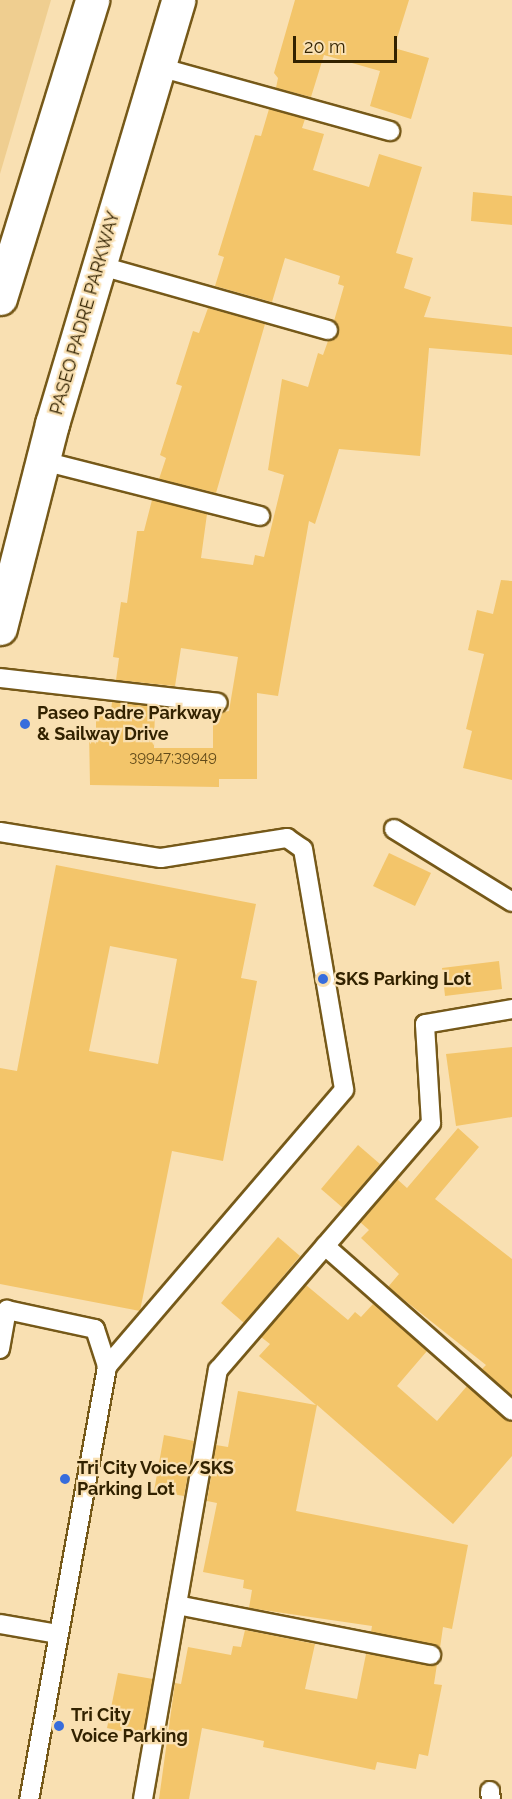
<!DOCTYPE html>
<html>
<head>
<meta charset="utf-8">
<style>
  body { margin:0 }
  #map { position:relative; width:512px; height:1799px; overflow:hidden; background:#f9e0b2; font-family:Raleway,sans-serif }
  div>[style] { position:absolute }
  .green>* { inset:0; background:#efce90 }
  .building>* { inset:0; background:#f3c56a }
  .roads { filter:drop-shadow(2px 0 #765919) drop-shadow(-2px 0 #765919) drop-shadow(0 2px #765919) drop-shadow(0 -2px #765919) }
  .service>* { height:18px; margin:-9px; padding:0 9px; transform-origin:9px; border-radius:9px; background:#fff }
  .secondary>* { height:33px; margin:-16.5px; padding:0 16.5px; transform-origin:16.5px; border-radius:16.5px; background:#fff }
  .dots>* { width:16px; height:16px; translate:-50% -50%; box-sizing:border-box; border:3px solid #f9e0b2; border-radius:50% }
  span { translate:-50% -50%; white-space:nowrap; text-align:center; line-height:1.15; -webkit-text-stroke:4.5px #f9e0b2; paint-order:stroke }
  .number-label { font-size:15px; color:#624b1a }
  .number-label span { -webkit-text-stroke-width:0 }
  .street-label { font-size:18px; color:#322200 }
  .poi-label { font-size:18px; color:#322200; font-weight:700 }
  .left { translate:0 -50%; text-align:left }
  .scale { position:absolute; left:293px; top:36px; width:104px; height:27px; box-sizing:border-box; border:3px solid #322200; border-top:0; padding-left:8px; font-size:18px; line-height:21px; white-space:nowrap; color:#322200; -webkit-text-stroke:4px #f9e0b2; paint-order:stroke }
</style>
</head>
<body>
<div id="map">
  <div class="green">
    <i style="clip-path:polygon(0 0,51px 0,0 174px)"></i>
  </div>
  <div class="building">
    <i style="clip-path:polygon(295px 0,409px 0,394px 48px,429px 58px,411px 119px,370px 106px,380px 71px,324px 55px,311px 97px,276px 88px,278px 78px,274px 73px)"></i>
    <i style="clip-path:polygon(269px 109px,305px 119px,302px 128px,324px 134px,313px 170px,369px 187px,379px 154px,422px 167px,396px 253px,413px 258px,404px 288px,431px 297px,424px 317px,512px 327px,512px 355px,429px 348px,420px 456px,339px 449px,315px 524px,309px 521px,278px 696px,257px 693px,257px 779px,219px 779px,219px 787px,90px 785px,89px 731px,96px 731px,96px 711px,111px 711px,112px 702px,155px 707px,154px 748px,213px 748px,213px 714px,229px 711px,238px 657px,181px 648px,175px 686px,116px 680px,119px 658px,113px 657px,121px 602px,127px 603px,137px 531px,144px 531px,152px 500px,207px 514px,201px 558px,253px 565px,255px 555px,264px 557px,284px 475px,268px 470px,282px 379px,308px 387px,318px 353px,323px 355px,328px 341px,339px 332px,334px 321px,344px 286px,338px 284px,340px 276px,285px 258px,272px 302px,215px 286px,224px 257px,218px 255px,255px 135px,261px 136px)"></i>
    <i style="clip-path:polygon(473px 192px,512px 196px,512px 225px,471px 221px)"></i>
    <i style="clip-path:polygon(208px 308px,265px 324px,216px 493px,159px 479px,166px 458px,160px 455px,182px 386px,176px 384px,193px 331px,199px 333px)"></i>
    <i style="clip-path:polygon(501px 580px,512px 581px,512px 780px,463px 768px,472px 731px,466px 729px,484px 654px,468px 650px,477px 610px,493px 614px)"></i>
    <i style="clip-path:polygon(389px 853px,431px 873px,415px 906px,373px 886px)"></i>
    <i style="clip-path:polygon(evenodd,56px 865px,256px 904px,241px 978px,257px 981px,223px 1161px,172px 1151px,140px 1311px,0 1284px,0 1068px,17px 1071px,56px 865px,110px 946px,177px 959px,158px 1064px,89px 1051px,110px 946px)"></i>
    <i style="clip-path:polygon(499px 961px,502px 989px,445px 996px,442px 968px)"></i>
    <i style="clip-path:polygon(512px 1047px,512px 1117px,456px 1126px,446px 1054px)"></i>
    <i style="clip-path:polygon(458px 1128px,479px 1147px,435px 1199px,512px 1259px,512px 1396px,482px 1369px,486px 1365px,388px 1287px,399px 1274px,361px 1238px,369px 1230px,360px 1222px,397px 1179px,407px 1188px)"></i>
    <i style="clip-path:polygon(358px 1145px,380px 1164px,343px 1208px,321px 1189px)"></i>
    <i style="clip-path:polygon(278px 1237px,300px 1256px,244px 1323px,221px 1303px)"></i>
    <i style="clip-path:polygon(306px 1285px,348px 1320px,355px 1312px,361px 1317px,373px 1304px,427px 1351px,397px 1386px,437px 1421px,467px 1386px,512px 1422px,512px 1456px,453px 1524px,317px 1405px,296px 1511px,468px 1545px,452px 1629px,443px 1627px,440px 1648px,371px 1632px,372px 1626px,249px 1608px,252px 1590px,243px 1588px,244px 1580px,203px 1572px,217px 1503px,207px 1501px,216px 1445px,228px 1447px,238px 1391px,316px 1405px,259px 1356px,270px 1344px,261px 1337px)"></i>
    <i style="clip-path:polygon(164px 1435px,194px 1441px,184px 1496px,154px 1491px)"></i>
    <i style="clip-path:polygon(245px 1630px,315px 1644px,305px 1689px,357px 1699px,366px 1654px,437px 1664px,434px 1684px,442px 1685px,428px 1756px,419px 1754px,416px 1769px,377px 1762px,375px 1770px,263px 1747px,264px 1741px,202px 1728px,189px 1799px,159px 1799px,175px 1683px,181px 1684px,188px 1647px,231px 1655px,233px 1646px,241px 1647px)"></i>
    <i style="clip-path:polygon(118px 1673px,153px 1679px,143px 1736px,107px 1728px)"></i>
  </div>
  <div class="roads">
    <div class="service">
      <i style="left:159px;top:67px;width:240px;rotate:15.5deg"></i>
      <i style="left:98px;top:265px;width:239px;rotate:15.8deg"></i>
      <i style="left:43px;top:461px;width:224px;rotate:14.2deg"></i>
      <i style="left:0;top:678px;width:219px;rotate:6.5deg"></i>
      <i style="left:394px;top:829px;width:139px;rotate:31.7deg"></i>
      <i style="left:0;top:832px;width:163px;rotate:9.2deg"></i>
      <i style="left:161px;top:858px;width:128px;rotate:-9deg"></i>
      <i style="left:287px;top:838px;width:19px;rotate:35deg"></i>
      <i style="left:303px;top:849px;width:244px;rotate:80.3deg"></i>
      <i style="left:344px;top:1090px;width:365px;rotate:130.6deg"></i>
      <i style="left:325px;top:1246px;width:249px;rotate:41.4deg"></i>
      <i style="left:0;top:1349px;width:40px;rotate:-80deg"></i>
      <i style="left:7px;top:1310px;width:90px;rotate:12.2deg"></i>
      <i style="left:95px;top:1329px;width:40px;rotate:72deg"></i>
      <i style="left:107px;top:1367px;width:439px;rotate:100.2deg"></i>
      <i style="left:177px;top:1605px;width:259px;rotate:11.1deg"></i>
      <i style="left:0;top:1624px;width:59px;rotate:9.8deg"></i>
      <i style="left:490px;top:1791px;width:8px;rotate:83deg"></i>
      <i style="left:143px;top:1799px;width:436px;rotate:-80.1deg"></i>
      <i style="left:218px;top:1370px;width:326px;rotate:-49.2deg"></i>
      <i style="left:431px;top:1123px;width:99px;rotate:-93.5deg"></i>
      <i style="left:425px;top:1024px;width:88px;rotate:-9.8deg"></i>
    </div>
    <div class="secondary">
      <i style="left:0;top:298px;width:312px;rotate:-72.8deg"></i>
      <i style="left:0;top:628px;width:211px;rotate:-75.7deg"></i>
      <i style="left:52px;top:424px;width:442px;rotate:-73.4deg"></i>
    </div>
  </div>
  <div class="dots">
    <i style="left:25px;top:724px;background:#386ddc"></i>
    <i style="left:323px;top:979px;background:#386ddc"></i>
    <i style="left:65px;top:1479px;background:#386ddc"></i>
    <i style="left:59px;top:1726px;background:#386ddc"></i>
  </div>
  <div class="number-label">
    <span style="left:173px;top:758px">39947;39949</span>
  </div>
  <div class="street-label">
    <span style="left:85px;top:313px;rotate:-74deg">PASEO PADRE PARKWAY</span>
  </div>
  <div class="poi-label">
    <span class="left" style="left:37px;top:724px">Paseo Padre Parkway<br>&amp; Sailway Drive</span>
    <span class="left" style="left:335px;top:979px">SKS Parking Lot</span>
    <span class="left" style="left:77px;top:1479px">Tri City Voice/SKS<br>Parking Lot</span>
    <span class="left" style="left:71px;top:1726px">Tri City<br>Voice Parking</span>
  </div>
  <div class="scale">20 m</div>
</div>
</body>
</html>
